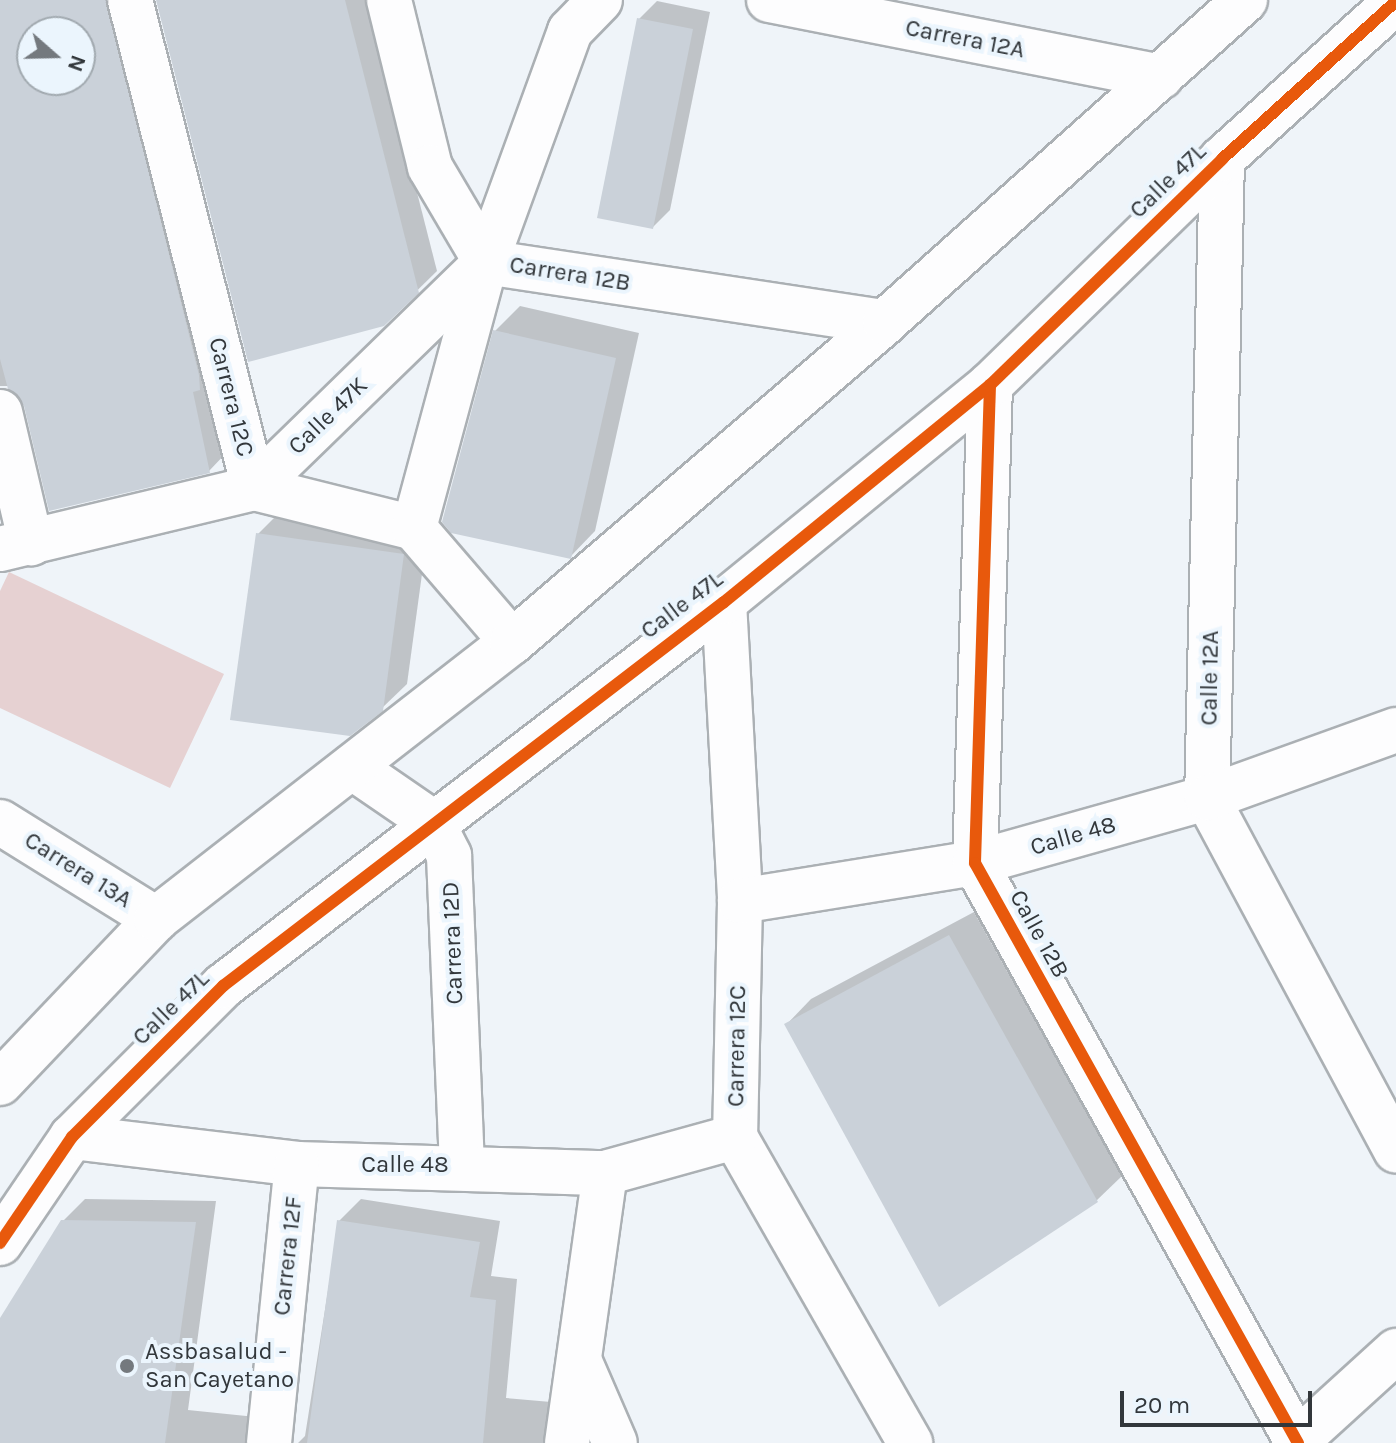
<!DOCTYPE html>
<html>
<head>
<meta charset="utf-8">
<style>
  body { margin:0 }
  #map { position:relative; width:1396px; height:1443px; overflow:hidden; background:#eff4f9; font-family:Karla,sans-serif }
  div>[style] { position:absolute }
  .green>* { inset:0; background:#e6d1d2 }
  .shadow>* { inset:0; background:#0003 }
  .building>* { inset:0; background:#cad1d9 }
  .roads { filter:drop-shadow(2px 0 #abb0b4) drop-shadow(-2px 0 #abb0b4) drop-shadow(0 2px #abb0b4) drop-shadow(0 -2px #abb0b4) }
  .minor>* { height:44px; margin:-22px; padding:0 22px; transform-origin:22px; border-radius:22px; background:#fdfdfe }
  .tertiary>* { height:44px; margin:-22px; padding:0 22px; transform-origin:22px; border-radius:22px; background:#fdfdfe }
  .cycleway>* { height:12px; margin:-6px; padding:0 6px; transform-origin:6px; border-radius:6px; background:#e8590c }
  .dots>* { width:22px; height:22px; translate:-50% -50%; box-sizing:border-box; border:4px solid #ebf5fd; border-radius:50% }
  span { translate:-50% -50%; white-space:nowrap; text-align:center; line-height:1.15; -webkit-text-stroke:8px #ebf5fd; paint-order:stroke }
  .street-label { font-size:24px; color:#32373b }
  .poi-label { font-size:24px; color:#32373b }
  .left { translate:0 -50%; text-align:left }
  .north { position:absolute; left:16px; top:16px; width:80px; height:80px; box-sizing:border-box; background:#ebf5fd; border:2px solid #a1a9af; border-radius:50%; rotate:110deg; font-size:22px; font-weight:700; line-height:32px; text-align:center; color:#32373b }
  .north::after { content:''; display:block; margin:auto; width:28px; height:36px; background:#74797e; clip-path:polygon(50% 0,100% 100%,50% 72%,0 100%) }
  .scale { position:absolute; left:1120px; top:1391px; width:192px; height:36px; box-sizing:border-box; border:4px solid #32373b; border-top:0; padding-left:10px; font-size:24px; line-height:28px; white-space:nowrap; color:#32373b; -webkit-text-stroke:6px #ebf5fd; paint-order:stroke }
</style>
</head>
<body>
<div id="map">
  <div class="green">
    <i style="clip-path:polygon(9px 572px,224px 674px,170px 788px,0 708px,0 591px)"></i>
  </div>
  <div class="shadow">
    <i style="clip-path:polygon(evenodd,0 0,132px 0,228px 451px,209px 471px,26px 405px,9px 386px,0 386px,0 0,32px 32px,80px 32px,80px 80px,32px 80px,32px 32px)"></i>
    <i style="clip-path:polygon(158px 0,368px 0,437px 271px,383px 324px)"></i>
    <i style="clip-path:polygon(657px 1px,710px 12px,670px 210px,653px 227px,639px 19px)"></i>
    <i style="clip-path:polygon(520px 306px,639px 333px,595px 531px,570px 557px,495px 331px)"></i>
    <i style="clip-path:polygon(283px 509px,428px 530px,407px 684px,381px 709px,258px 534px)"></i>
    <i style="clip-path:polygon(974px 912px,1122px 1176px,1096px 1201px,786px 1025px,811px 999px)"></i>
    <i style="clip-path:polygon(85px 1199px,216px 1201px,188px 1410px,265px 1418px,284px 1443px,0 1443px,0 1322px,63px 1221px)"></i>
    <i style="clip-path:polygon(361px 1199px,500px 1221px,491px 1276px,517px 1279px,506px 1398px,551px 1402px,547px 1443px,298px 1443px,305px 1436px,339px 1221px)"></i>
  </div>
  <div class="building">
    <i style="clip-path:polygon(evenodd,0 0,106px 0,199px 375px,200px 390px,193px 392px,210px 473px,49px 511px,24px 406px,8px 389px,0 359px,0 0,32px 32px,80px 32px,80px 80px,32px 80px,32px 32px)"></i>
    <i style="clip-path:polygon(156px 0,345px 0,419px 293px,384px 326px,248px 362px)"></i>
    <i style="clip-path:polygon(637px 18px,693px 29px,653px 229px,597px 218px)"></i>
    <i style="clip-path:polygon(493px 330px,616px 358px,571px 559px,451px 533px,442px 522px)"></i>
    <i style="clip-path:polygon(256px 533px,404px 554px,383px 711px,350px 736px,230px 720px)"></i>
    <i style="clip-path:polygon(949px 935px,1098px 1202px,939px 1307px,784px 1024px)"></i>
    <i style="clip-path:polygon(61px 1220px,196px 1222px,165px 1443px,0 1443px,0 1318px)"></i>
    <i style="clip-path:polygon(337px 1220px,480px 1242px,470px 1297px,496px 1300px,483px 1443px,307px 1443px)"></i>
  </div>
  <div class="roads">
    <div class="minor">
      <i style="left:130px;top:0;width:504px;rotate:75.74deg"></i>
      <i style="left:254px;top:488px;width:165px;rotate:14deg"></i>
      <i style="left:414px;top:528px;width:150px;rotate:49.3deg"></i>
      <i style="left:389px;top:0;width:172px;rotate:76.2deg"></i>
      <i style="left:430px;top:167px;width:110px;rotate:59.5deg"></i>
      <i style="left:769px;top:0;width:399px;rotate:11.1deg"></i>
      <i style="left:1222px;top:159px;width:639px;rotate:91.34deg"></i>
      <i style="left:1207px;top:798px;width:400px;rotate:61.8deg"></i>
      <i style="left:486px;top:262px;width:403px;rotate:8.6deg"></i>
      <i style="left:990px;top:385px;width:478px;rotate:91.8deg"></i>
      <i style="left:975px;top:863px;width:664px;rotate:60.89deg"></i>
      <i style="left:0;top:412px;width:135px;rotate:76.7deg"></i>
      <i style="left:414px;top:528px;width:273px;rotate:-74.9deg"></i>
      <i style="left:0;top:549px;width:261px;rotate:-13.5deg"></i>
      <i style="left:254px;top:488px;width:324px;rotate:-44.2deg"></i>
      <i style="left:486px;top:262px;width:246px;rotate:-70deg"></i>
      <i style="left:570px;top:31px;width:43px;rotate:-45.9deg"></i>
      <i style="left:724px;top:602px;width:299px;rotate:86.9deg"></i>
      <i style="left:740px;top:901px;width:236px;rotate:91.2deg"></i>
      <i style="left:735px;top:1137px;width:353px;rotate:60.2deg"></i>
      <i style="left:352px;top:767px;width:97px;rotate:34.5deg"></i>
      <i style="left:432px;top:822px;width:38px;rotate:63deg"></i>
      <i style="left:449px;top:856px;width:309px;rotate:87.6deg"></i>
      <i style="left:0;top:822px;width:184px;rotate:31.9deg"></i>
      <i style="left:740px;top:901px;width:238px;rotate:-9.2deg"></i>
      <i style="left:975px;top:863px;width:241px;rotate:-15.7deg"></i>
      <i style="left:1207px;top:798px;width:201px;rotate:-19.8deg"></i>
      <i style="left:72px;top:1137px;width:227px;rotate:6.8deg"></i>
      <i style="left:297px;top:1164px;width:308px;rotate:1.7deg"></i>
      <i style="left:605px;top:1173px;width:135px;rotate:-15.5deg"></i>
      <i style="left:579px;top:1360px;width:90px;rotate:66.6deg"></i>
      <i style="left:269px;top:1443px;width:280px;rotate:-84.3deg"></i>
      <i style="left:567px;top:1443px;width:273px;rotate:-82deg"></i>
      <i style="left:1295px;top:1443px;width:137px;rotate:-42.3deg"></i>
    </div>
    <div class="tertiary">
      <i style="left:0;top:1083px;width:226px;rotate:-46.4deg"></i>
      <i style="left:156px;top:919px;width:451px;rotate:-37.9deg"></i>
      <i style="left:512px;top:642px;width:491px;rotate:-40.6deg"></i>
      <i style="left:885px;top:322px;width:483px;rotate:-41.8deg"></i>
      <i style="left:0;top:1243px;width:128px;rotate:-55.8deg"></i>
      <i style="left:72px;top:1137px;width:214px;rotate:-45deg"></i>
      <i style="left:223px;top:986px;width:631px;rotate:-37.47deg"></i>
      <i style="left:724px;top:602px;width:343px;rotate:-39.2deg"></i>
      <i style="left:990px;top:385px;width:324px;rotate:-44.2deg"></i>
      <i style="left:1222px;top:159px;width:235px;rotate:-42.2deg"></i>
    </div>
  </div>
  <div class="cycleway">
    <i style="left:990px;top:385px;width:478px;rotate:91.8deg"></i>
    <i style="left:975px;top:863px;width:664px;rotate:60.89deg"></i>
    <i style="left:0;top:1243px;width:128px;rotate:-55.8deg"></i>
    <i style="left:72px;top:1137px;width:214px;rotate:-45deg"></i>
    <i style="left:223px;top:986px;width:631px;rotate:-37.47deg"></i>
    <i style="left:724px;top:602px;width:343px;rotate:-39.2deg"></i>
    <i style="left:990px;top:385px;width:324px;rotate:-44.2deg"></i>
    <i style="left:1222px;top:159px;width:235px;rotate:-42.2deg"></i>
  </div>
  <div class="dots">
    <i style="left:127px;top:1366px;background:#74797e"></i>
  </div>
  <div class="street-label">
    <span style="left:965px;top:39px;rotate:11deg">Carrera 12A</span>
    <span style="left:1168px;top:181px;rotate:-44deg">Calle 47L</span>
    <span style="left:570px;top:274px;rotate:9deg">Carrera 12B</span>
    <span style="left:231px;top:397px;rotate:76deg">Carrera 12C</span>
    <span style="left:328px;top:416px;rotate:-44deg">Calle 47K</span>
    <span style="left:682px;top:605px;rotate:-37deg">Calle 47L</span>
    <span style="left:1210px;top:678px;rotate:-89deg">Calle 12A</span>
    <span style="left:1073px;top:836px;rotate:-16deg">Calle 48</span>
    <span style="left:78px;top:870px;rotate:32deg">Carrera 13A</span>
    <span style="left:1039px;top:934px;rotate:61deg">Calle 12B</span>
    <span style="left:453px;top:943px;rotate:-92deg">Carrera 12D</span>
    <span style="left:171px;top:1008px;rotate:-44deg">Calle 47L</span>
    <span style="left:737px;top:1046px;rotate:-89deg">Carrera 12C</span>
    <span style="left:405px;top:1165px">Calle 48</span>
    <span style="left:288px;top:1256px;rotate:-84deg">Carrera 12F</span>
  </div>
  <div class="poi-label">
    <span class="left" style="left:145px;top:1366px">Assbasalud -<br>San Cayetano</span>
  </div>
  <div class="north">N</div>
  <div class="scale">20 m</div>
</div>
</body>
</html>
